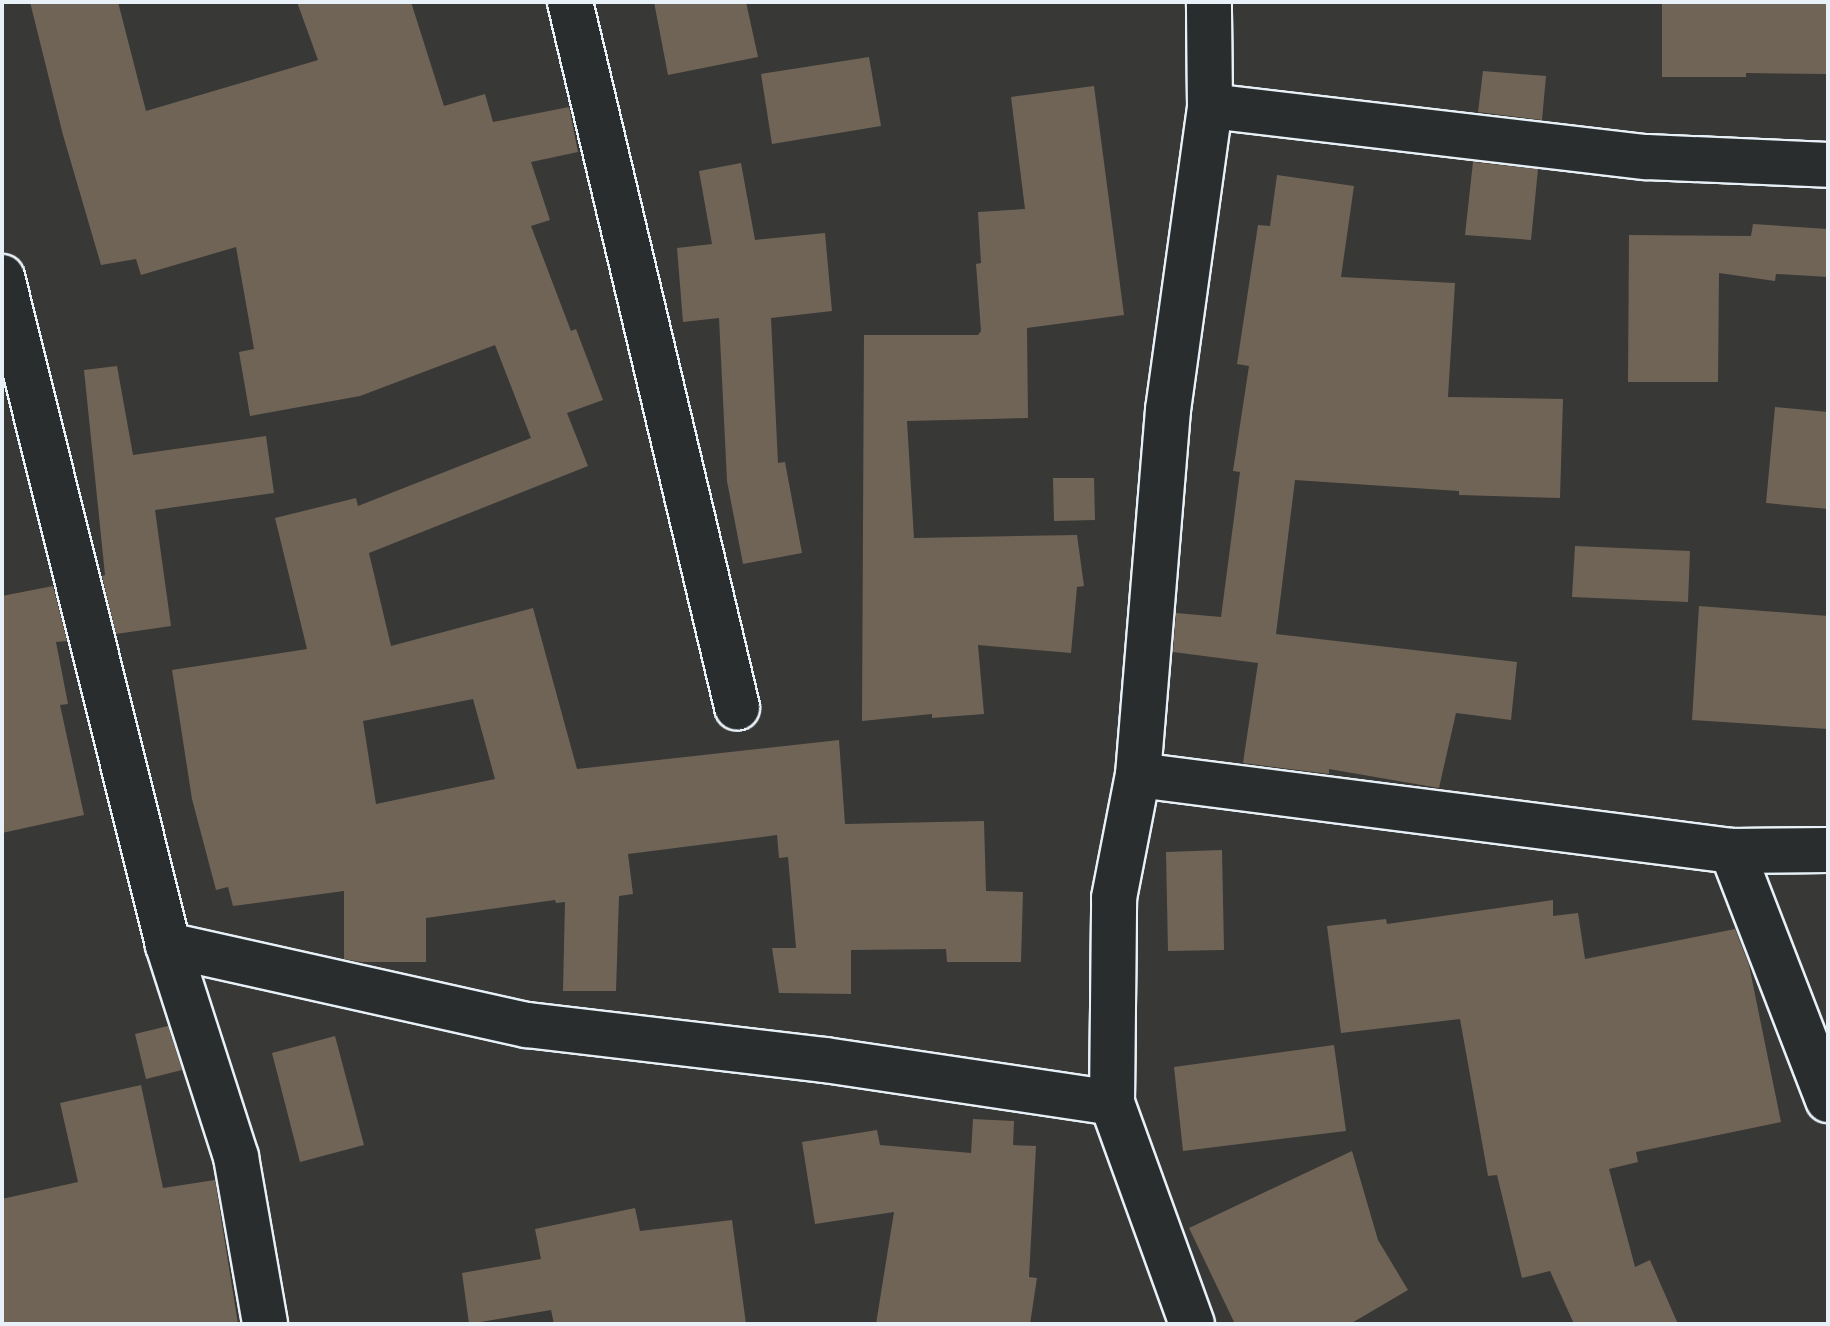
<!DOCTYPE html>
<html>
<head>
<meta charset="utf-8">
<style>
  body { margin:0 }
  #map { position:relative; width:1830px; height:1326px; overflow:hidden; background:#383836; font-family:"Architects Daughter",sans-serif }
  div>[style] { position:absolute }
  .building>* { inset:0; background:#706457 }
  .roads { filter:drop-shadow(2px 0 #e8f1f8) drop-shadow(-2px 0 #e8f1f8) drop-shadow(0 2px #e8f1f8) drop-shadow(0 -2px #e8f1f8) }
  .street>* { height:44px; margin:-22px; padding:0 22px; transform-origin:22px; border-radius:22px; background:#2a2d2e }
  span { translate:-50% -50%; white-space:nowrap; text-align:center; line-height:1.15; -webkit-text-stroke:8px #2a2d2e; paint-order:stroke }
  .frame { position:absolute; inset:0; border:4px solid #e8f1f8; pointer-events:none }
</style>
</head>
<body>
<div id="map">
  <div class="building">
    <i style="clip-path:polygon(evenodd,30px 2px,118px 2px,146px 111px,318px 60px,297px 2px,411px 2px,444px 106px,485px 94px,493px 122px,569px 107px,578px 152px,531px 162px,550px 220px,531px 226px,571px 331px,576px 329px,603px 400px,567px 413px,588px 466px,369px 553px,391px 646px,533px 608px,577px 769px,839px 740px,845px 824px,984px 821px,986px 891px,1023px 892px,1021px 962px,947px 962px,946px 949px,851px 950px,851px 994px,779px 993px,772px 948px,796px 948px,788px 857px,779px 858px,777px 835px,628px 854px,633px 894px,619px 896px,616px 991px,563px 991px,565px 902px,556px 903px,555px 900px,426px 918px,426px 962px,361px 962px,344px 959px,344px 891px,233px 906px,228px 887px,216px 890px,192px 799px,172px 670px,307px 649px,275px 518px,356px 498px,358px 506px,531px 438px,495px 345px,360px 396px,250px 416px,239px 352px,254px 349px,236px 247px,141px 275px,136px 259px,101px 265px,63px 135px,30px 2px,473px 699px,495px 779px,376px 804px,363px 721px,473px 699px)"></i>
    <i style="clip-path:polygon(654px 2px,746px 2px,758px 57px,668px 75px)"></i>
    <i style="clip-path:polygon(1662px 2px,1828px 2px,1828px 74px,1746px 73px,1746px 77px,1662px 77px)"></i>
    <i style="clip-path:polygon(869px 57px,881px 126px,772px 144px,761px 74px)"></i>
    <i style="clip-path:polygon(1483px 71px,1546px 76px,1542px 120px,1478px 112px)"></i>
    <i style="clip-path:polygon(1094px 86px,1124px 315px,1027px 328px,1028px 418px,907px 421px,914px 538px,1077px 535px,1084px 586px,1077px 587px,1071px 653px,978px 645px,984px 714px,932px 718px,932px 714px,862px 721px,864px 335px,978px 335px,981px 331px,976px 264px,981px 263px,978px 212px,1025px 209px,1011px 97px)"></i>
    <i style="clip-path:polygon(1473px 162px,1538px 169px,1531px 240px,1465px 235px)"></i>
    <i style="clip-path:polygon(741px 163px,755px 240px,825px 233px,832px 311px,771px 318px,778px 463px,785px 462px,802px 553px,743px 564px,727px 481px,719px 318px,683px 322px,677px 248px,712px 244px,699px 171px)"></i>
    <i style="clip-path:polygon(1277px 175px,1354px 186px,1341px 277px,1455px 283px,1448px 397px,1563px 399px,1560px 498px,1459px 495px,1459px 491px,1295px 480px,1276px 634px,1517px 662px,1511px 720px,1456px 713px,1439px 788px,1329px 769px,1329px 774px,1243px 763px,1258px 663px,1173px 652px,1176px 613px,1221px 617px,1240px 472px,1233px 471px,1249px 366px,1237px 364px,1258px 225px,1270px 226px)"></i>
    <i style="clip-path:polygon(1753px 224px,1828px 229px,1828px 277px,1776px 274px,1775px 281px,1719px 273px,1718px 382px,1628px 382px,1629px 235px,1751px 236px)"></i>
    <i style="clip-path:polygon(117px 366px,133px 455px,266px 436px,274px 493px,155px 510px,171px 626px,116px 634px,102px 576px,105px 575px,84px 370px)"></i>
    <i style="clip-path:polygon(1775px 407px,1828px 412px,1828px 509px,1766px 503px)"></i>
    <i style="clip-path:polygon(1053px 478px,1094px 478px,1095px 520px,1054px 521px)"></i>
    <i style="clip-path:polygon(1575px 546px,1690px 551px,1688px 602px,1572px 597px)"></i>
    <i style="clip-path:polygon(53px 586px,67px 641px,56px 642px,68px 704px,60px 705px,84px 815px,2px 833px,2px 596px)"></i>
    <i style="clip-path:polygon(1699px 606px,1828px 616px,1828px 729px,1692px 720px)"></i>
    <i style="clip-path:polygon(1222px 850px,1224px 950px,1168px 951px,1166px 852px)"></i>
    <i style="clip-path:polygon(1553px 900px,1553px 916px,1578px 913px,1585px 959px,1735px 929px,1749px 965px,1781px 1122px,1636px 1152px,1638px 1162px,1609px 1169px,1635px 1267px,1650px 1260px,1678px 1324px,1574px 1324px,1550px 1271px,1522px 1278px,1497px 1175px,1488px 1176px,1460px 1019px,1341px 1033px,1327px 926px,1386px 919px,1387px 924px)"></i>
    <i style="clip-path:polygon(168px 1026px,182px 1070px,146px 1079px,135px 1034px)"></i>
    <i style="clip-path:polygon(335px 1036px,364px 1145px,300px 1162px,272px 1053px)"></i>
    <i style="clip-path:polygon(1334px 1045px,1346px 1131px,1183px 1151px,1174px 1067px)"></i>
    <i style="clip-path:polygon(141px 1085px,163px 1188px,215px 1180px,238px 1324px,2px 1324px,2px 1199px,78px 1182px,60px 1103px)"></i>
    <i style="clip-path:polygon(973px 1119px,1014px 1121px,1013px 1145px,1036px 1146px,1029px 1277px,1037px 1278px,1030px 1324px,876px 1324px,894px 1212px,815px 1224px,802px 1142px,877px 1130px,880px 1145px,971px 1153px)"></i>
    <i style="clip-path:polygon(1352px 1151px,1378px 1240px,1408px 1290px,1350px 1324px,1235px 1324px,1189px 1228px)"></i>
    <i style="clip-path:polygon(635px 1208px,640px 1231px,732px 1220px,746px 1324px,554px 1324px,551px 1310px,469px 1324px,462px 1273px,541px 1259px,535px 1229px)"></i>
  </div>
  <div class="roads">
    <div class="street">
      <i style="left:570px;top:2px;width:725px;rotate:76.67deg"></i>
      <i style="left:1210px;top:106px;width:440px;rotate:6.7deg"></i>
      <i style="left:1647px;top:157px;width:181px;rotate:2.5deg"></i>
      <i style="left:2px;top:277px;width:688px;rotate:76.04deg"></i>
      <i style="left:168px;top:945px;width:223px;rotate:72.2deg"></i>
      <i style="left:236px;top:1157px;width:169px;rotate:80.1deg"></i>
      <i style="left:1138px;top:775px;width:599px;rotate:7.29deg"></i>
      <i style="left:1732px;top:851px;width:96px;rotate:-0.6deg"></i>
      <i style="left:1732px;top:851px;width:267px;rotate:68.9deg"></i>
      <i style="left:168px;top:945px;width:368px;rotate:12.6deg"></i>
      <i style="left:527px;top:1025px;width:300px;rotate:6.7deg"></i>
      <i style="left:825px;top:1060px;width:290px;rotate:8.5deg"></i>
      <i style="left:1192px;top:1324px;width:235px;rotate:-109.9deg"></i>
      <i style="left:1112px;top:1103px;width:205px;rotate:-89.4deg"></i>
      <i style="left:1114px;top:898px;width:125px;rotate:-79deg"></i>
      <i style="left:1138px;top:775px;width:366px;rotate:-85.3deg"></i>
      <i style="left:1168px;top:410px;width:307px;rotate:-82.1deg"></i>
      <i style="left:1210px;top:106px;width:104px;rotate:-90.6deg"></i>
    </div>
  </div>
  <div class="frame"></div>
</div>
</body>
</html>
